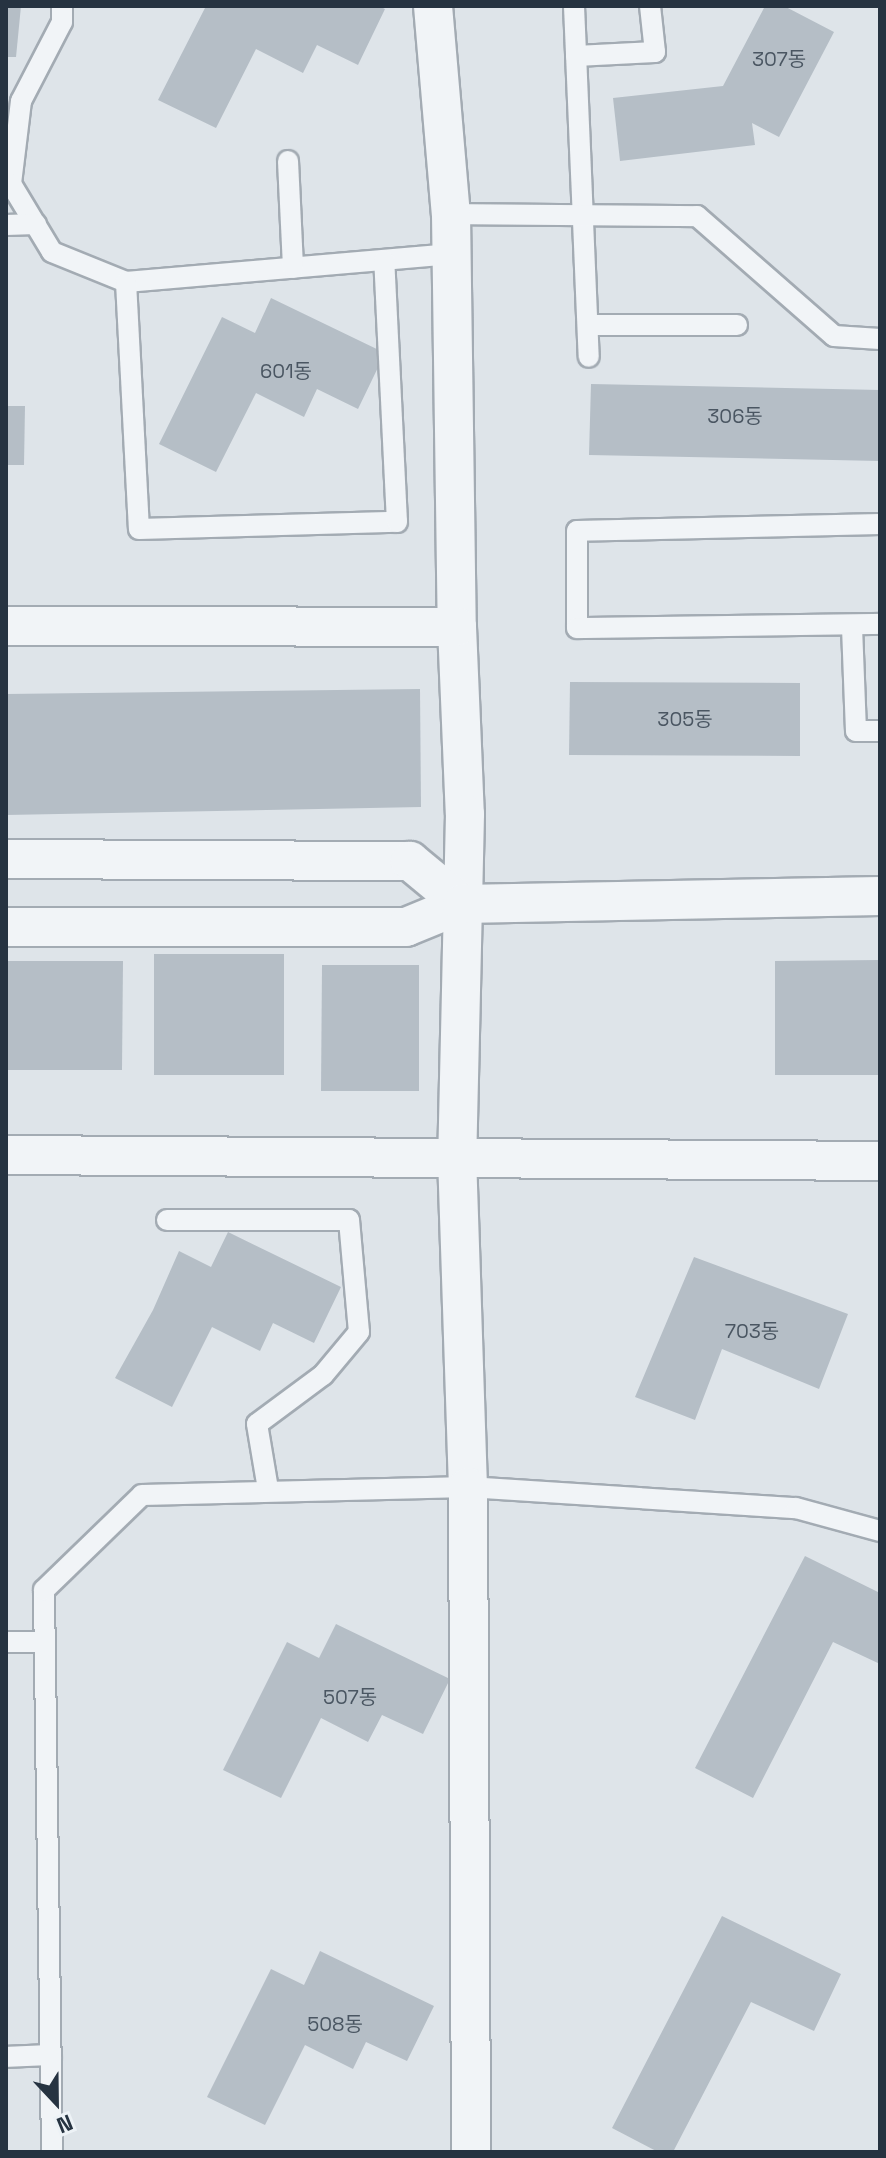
<!DOCTYPE html>
<html>
<head>
<meta charset="utf-8">
<style>
  body { margin:0 }
  #map { position:relative; width:886px; height:2158px; overflow:hidden; background:#dee4e9; font-family:"Space Grotesk","Noto Sans KR",sans-serif }
  div>[style] { position:absolute }
  .building>* { inset:0; background:#b5bec6 }
  .roads { filter:drop-shadow(2px 0 #a3abb3) drop-shadow(-2px 0 #a3abb3) drop-shadow(0 2px #a3abb3) drop-shadow(0 -2px #a3abb3) }
  .service>* { height:20px; margin:-10px; padding:0 10px; transform-origin:10px; border-radius:10px; background:#f1f4f7 }
  .minor>* { height:38px; margin:-19px; padding:0 19px; transform-origin:19px; border-radius:19px; background:#f1f4f7 }
  span { translate:-50% -50%; white-space:nowrap; text-align:center; line-height:1.15; -webkit-text-stroke:6px #edf2f6; paint-order:stroke }
  .number-label { font-size:20px; color:#4a5662 }
  .number-label span { -webkit-text-stroke-width:0 }
  .frame { position:absolute; inset:0; border:8px solid #263341; pointer-events:none }
  .north { position:absolute; left:16px; top:2062px; width:80px; height:80px; -webkit-text-stroke:6px #edf2f6; paint-order:stroke; rotate:158deg; font-size:22px; font-weight:700; line-height:32px; text-align:center; color:#263341 }
  .north::after { content:''; display:block; margin:auto; width:28px; height:36px; background:#263341; clip-path:polygon(50% 0,100% 100%,50% 72%,0 100%) }
</style>
</head>
<body>
<div id="map">
  <div class="building">
    <i style="clip-path:polygon(6px 6px,21px 6px,16px 57px,6px 57px)"></i>
    <i style="clip-path:polygon(206px 6px,379px 6px,385px 9px,358px 65px,317px 45px,303px 73px,256px 49px,216px 128px,158px 100px)"></i>
    <i style="clip-path:polygon(765px 6px,784px 6px,834px 32px,779px 137px,752px 123px,755px 145px,620px 161px,613px 98px,723px 86px)"></i>
    <i style="clip-path:polygon(271px 298px,385px 353px,358px 409px,317px 389px,304px 417px,256px 393px,216px 472px,159px 444px,222px 317px,255px 333px)"></i>
    <i style="clip-path:polygon(591px 384px,880px 390px,880px 461px,589px 455px)"></i>
    <i style="clip-path:polygon(6px 406px,25px 406px,24px 465px,6px 465px)"></i>
    <i style="clip-path:polygon(570px 682px,800px 683px,800px 756px,569px 755px)"></i>
    <i style="clip-path:polygon(420px 689px,421px 807px,6px 815px,6px 694px)"></i>
    <i style="clip-path:polygon(154px 954px,284px 954px,284px 1075px,154px 1075px)"></i>
    <i style="clip-path:polygon(880px 960px,880px 1075px,775px 1075px,775px 961px)"></i>
    <i style="clip-path:polygon(6px 961px,123px 961px,122px 1070px,6px 1070px)"></i>
    <i style="clip-path:polygon(322px 965px,419px 965px,419px 1091px,321px 1091px)"></i>
    <i style="clip-path:polygon(228px 1232px,341px 1287px,314px 1343px,273px 1323px,260px 1351px,212px 1327px,172px 1407px,115px 1378px,153px 1310px,179px 1251px,211px 1267px)"></i>
    <i style="clip-path:polygon(694px 1257px,848px 1314px,819px 1389px,722px 1349px,695px 1420px,635px 1397px)"></i>
    <i style="clip-path:polygon(805px 1556px,880px 1593px,880px 1664px,833px 1642px,753px 1798px,695px 1768px)"></i>
    <i style="clip-path:polygon(336px 1624px,450px 1679px,423px 1734px,382px 1715px,368px 1742px,321px 1718px,281px 1798px,223px 1770px,287px 1642px,319px 1658px)"></i>
    <i style="clip-path:polygon(722px 1916px,841px 1974px,814px 2031px,751px 2002px,673px 2152px,658px 2152px,612px 2128px)"></i>
    <i style="clip-path:polygon(320px 1951px,434px 2006px,407px 2061px,366px 2042px,353px 2069px,305px 2045px,265px 2125px,207px 2097px,271px 1969px,304px 1985px)"></i>
  </div>
  <div class="roads">
    <div class="service">
      <i style="left:62px;top:6px;width:16px;rotate:90deg"></i>
      <i style="left:62px;top:22px;width:89px;rotate:117.4deg"></i>
      <i style="left:21px;top:101px;width:84px;rotate:96.9deg"></i>
      <i style="left:11px;top:184px;width:79px;rotate:58.9deg"></i>
      <i style="left:52px;top:252px;width:80px;rotate:22.1deg"></i>
      <i style="left:126px;top:282px;width:327px;rotate:-4.9deg"></i>
      <i style="left:574px;top:6px;width:351px;rotate:87.6deg"></i>
      <i style="left:576px;top:56px;width:79px;rotate:-2.9deg"></i>
      <i style="left:655px;top:52px;width:46px;rotate:-96.2deg"></i>
      <i style="left:288px;top:161px;width:107px;rotate:87.3deg"></i>
      <i style="left:451px;top:214px;width:246px;rotate:0.5deg"></i>
      <i style="left:697px;top:216px;width:182px;rotate:41.2deg"></i>
      <i style="left:834px;top:336px;width:46px;rotate:3.7deg"></i>
      <i style="left:6px;top:225px;width:30px;rotate:-2deg"></i>
      <i style="left:126px;top:282px;width:247px;rotate:87deg"></i>
      <i style="left:139px;top:529px;width:258px;rotate:-1.6deg"></i>
      <i style="left:397px;top:522px;width:262px;rotate:-92.8deg"></i>
      <i style="left:588px;top:325px;width:149px"></i>
      <i style="left:880px;top:524px;width:303px;rotate:178.7deg"></i>
      <i style="left:577px;top:531px;width:97px;rotate:90deg"></i>
      <i style="left:577px;top:628px;width:303px;rotate:-0.8deg"></i>
      <i style="left:852px;top:627px;width:104px;rotate:87.8deg"></i>
      <i style="left:856px;top:731px;width:24px"></i>
      <i style="left:167px;top:1220px;width:182px"></i>
      <i style="left:349px;top:1220px;width:112px;rotate:84.9deg"></i>
      <i style="left:359px;top:1332px;width:56px;rotate:129.9deg"></i>
      <i style="left:323px;top:1375px;width:82px;rotate:143.4deg"></i>
      <i style="left:257px;top:1424px;width:66px;rotate:80.4deg"></i>
      <i style="left:6px;top:1642px;width:39px"></i>
      <i style="left:6px;top:2057px;width:45px;rotate:-2.5deg"></i>
      <i style="left:52px;top:2152px;width:562px;rotate:-90.82deg"></i>
      <i style="left:44px;top:1590px;width:136px;rotate:-44.1deg"></i>
      <i style="left:142px;top:1495px;width:326px;rotate:-1.4deg"></i>
      <i style="left:468px;top:1487px;width:329px;rotate:3.7deg"></i>
      <i style="left:796px;top:1508px;width:87px;rotate:15.3deg"></i>
    </div>
    <div class="minor">
      <i style="left:433px;top:6px;width:209px;rotate:85.1deg"></i>
      <i style="left:451px;top:214px;width:413px;rotate:89.2deg"></i>
      <i style="left:457px;top:627px;width:187px;rotate:87.6deg"></i>
      <i style="left:465px;top:814px;width:342px;rotate:91.3deg"></i>
      <i style="left:457px;top:1156px;width:331px;rotate:88.1deg"></i>
      <i style="left:468px;top:1487px;width:665px;rotate:89.74deg"></i>
      <i style="left:6px;top:626px;width:451px;rotate:0.1deg"></i>
      <i style="left:6px;top:859px;width:404px;rotate:0.3deg"></i>
      <i style="left:410px;top:861px;width:67px;rotate:39.6deg"></i>
      <i style="left:6px;top:927px;width:400px"></i>
      <i style="left:406px;top:927px;width:61px;rotate:-22.3deg"></i>
      <i style="left:462px;top:904px;width:418px;rotate:-1.1deg"></i>
      <i style="left:6px;top:1155px;width:874px;rotate:0.39deg"></i>
    </div>
  </div>
  <div class="number-label">
    <span style="left:779px;top:59px">307동</span>
    <span style="left:286px;top:371px">601동</span>
    <span style="left:735px;top:416px">306동</span>
    <span style="left:685px;top:719px">305동</span>
    <span style="left:752px;top:1331px">703동</span>
    <span style="left:350px;top:1697px">507동</span>
    <span style="left:335px;top:2024px">508동</span>
  </div>
  <div class="frame"></div>
  <div class="north">N</div>
</div>
</body>
</html>
